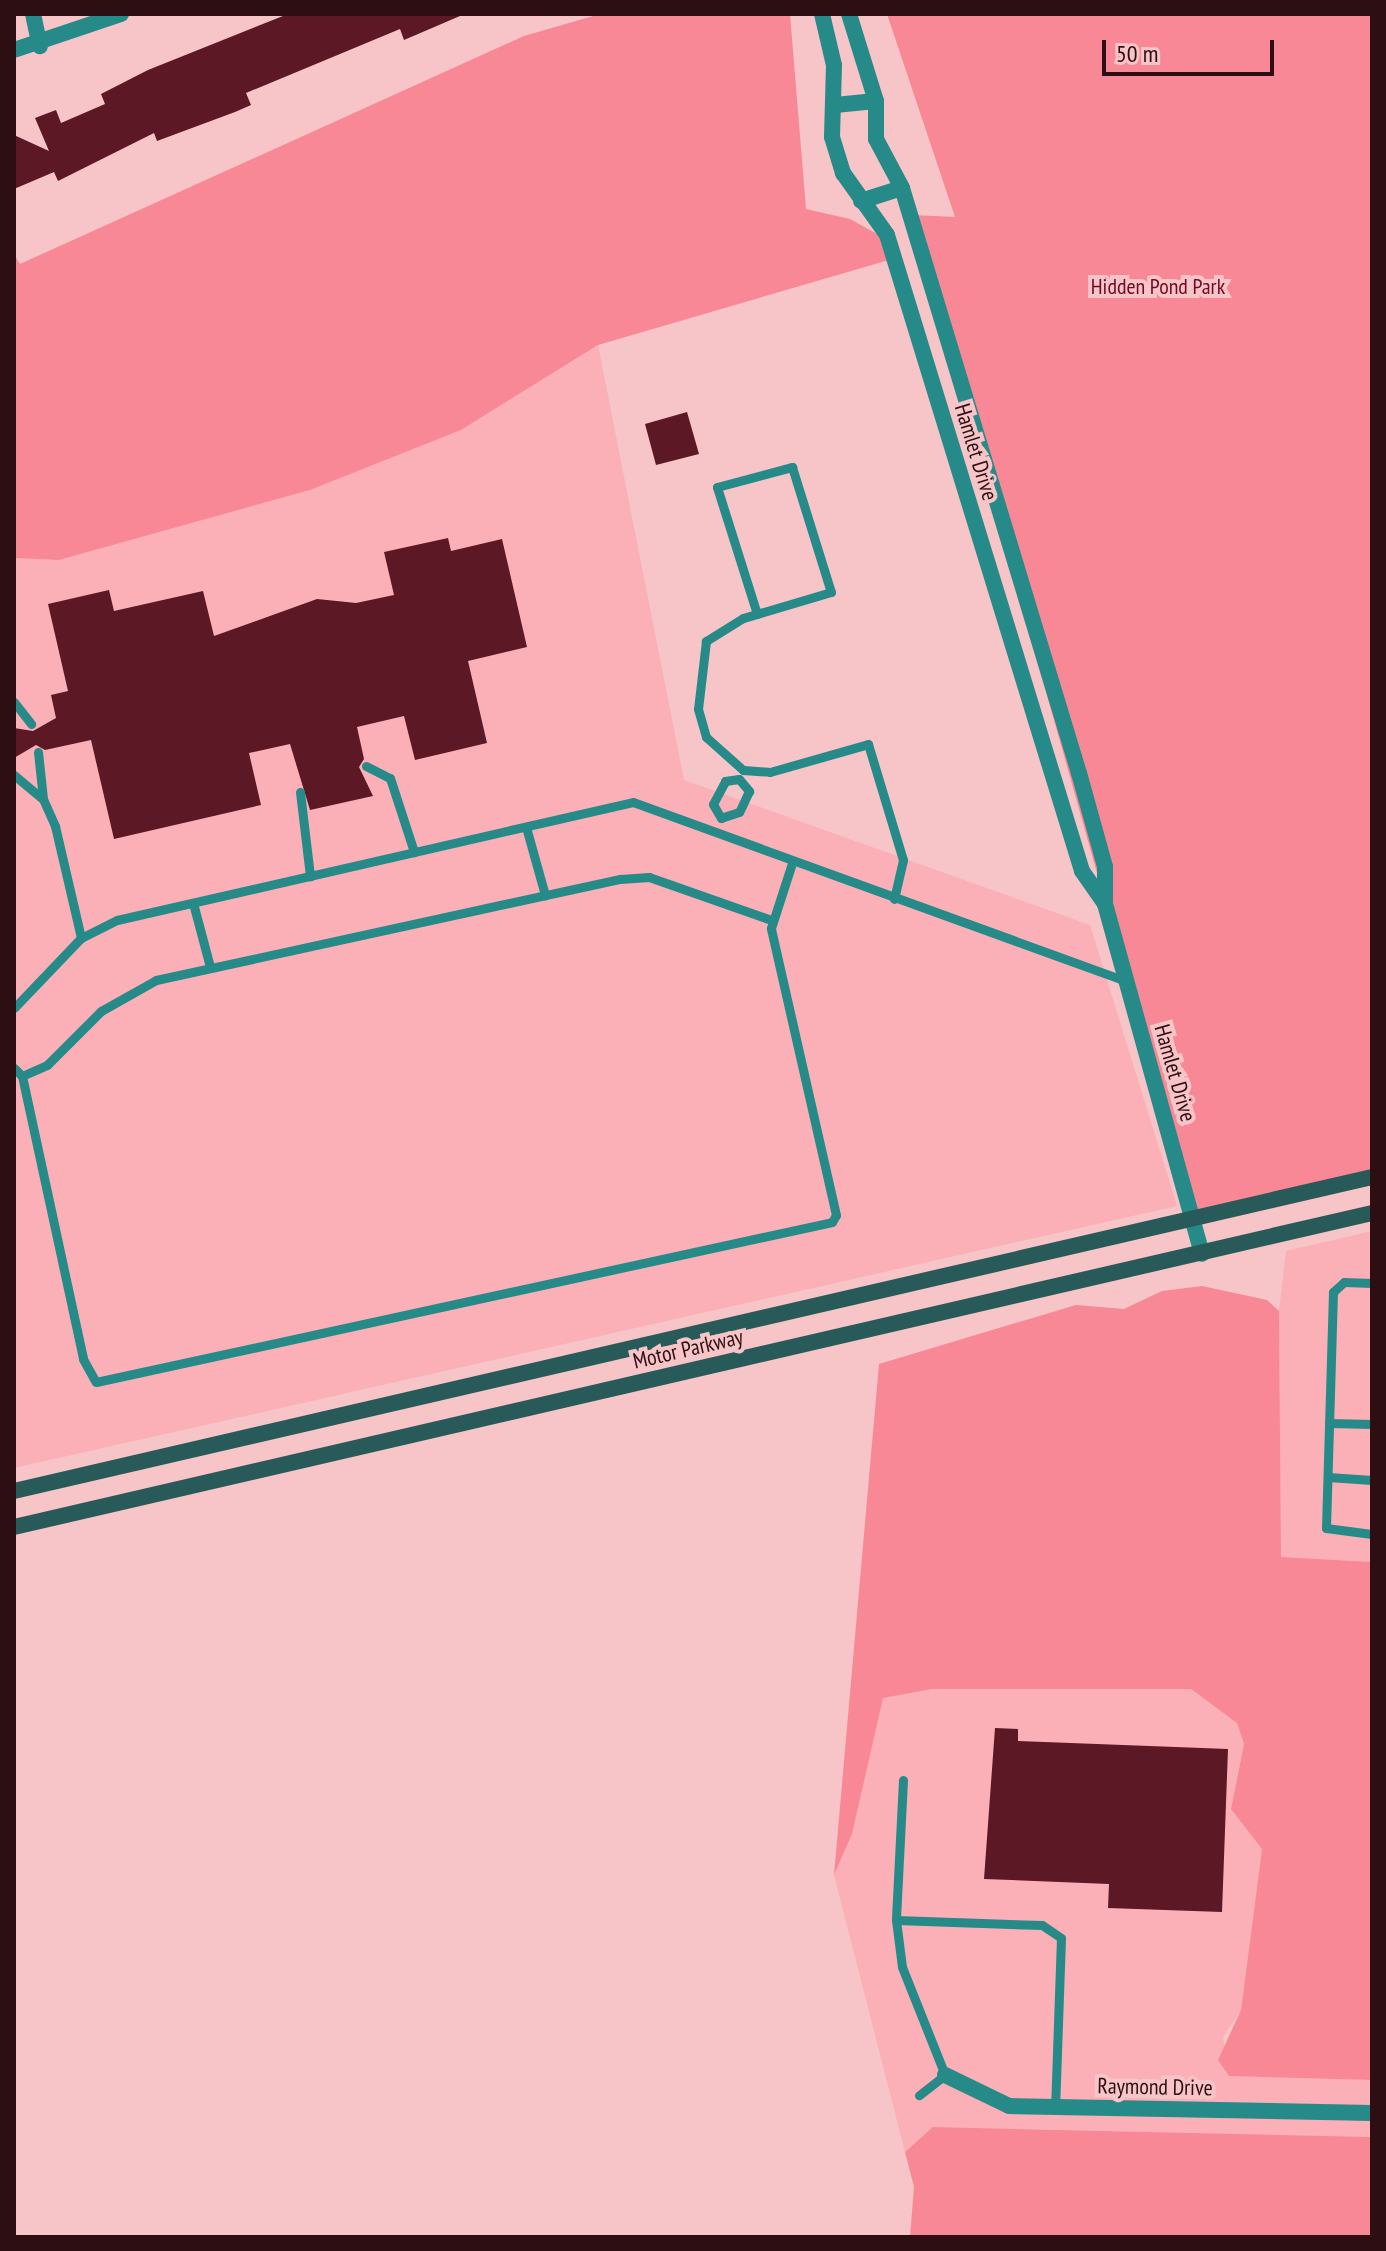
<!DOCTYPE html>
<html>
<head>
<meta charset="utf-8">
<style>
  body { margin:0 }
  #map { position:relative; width:1386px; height:2251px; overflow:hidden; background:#f7c4c7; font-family:"PT Sans Narrow",sans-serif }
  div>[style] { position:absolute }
  .built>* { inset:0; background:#fab0b6 }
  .green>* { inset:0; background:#f88895 }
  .building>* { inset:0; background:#5c1824 }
  .service>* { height:9px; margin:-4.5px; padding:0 4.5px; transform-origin:4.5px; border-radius:4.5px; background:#268a89 }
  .minor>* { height:16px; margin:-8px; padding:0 8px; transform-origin:8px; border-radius:8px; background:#268a89 }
  .secondary>* { height:16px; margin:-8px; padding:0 8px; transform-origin:8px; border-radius:8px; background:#285a59 }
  span { translate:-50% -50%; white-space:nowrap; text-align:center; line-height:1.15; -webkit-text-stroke:8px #f7c4c7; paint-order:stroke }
  .park-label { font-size:22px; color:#700926 }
  .street-label { font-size:22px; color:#2d0f13 }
  .frame { position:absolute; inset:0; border:16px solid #2d0f13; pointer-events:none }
  .scale { position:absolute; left:1102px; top:40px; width:172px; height:36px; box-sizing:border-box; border:4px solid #2d0f13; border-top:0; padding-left:10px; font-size:24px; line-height:28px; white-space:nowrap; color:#2d0f13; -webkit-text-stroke:6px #f7c4c7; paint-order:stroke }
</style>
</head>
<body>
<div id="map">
  <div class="built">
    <i style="clip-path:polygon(598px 345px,684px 780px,1090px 925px,1177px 1206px,14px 1468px,14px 558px,59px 560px,310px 490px,461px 430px)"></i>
    <i style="clip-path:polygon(1372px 1231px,1372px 1562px,1281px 1557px,1279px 1311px,1286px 1251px)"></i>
    <i style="clip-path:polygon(932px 1689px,1191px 1689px,1237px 1723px,1244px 1744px,1231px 1808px,1262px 1849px,1241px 2010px,1223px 2037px,1229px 2076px,1372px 2080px,1372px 2137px,934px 2127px,905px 2152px,834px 1875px,852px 1834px,882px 1698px)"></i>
  </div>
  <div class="green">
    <i style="clip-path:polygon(600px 14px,790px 14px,806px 209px,850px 219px,897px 245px,889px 260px,598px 345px,461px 430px,310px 490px,59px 560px,14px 558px,14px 254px,20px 264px,524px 36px)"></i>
    <i style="clip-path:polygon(887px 14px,1372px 14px,1372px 1177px,1194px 1218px,912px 215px,955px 217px)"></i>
    <i style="clip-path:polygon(1202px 1286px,1267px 1300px,1279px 1311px,1281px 1557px,1372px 1562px,1372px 2080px,1229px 2076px,1218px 2060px,1241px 2010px,1262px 1849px,1231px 1809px,1244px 1744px,1237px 1723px,1191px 1689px,932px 1689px,883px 1698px,852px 1834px,834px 1875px,879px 1364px,1076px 1305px,1124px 1309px,1162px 1291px)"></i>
    <i style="clip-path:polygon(933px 2127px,1372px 2137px,1372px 2237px,910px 2237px,914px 2187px,905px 2152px)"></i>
  </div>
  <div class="building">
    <i style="clip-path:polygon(288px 14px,460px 16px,404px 40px,400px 29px,246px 93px,251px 105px,235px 112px,157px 141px,154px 133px,58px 181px,54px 172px,14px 189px,14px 135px,49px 151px,35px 118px,56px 110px,61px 123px,105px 104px,101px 94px,148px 70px)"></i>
    <i style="clip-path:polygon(687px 412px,699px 454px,656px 465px,645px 424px)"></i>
    <i style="clip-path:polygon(448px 538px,451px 551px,502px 539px,527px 647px,468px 661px,487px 743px,415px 760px,404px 716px,357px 727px,364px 759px,359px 767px,373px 796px,310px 810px,290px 744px,249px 753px,261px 805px,114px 839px,91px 740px,45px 750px,36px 745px,14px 758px,14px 728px,33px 731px,56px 718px,51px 695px,68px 691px,48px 604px,109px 590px,114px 611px,203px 591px,214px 636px,317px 599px,356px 603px,394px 595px,384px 552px)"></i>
    <i style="clip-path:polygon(995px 1728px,1018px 1729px,1018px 1741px,1228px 1749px,1222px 1912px,1108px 1908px,1109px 1884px,984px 1879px)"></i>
  </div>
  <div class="service">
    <i style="left:757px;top:614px;width:133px;rotate:-107.5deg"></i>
    <i style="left:717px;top:487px;width:78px;rotate:-14.9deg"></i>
    <i style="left:792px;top:467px;width:131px;rotate:72.7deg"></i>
    <i style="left:831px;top:592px;width:92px;rotate:163.5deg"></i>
    <i style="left:743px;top:618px;width:44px;rotate:148.1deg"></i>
    <i style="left:706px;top:641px;width:68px;rotate:96.7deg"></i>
    <i style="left:698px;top:709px;width:29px;rotate:74deg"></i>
    <i style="left:706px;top:737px;width:50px;rotate:41.7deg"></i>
    <i style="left:743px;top:770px;width:27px;rotate:4deg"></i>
    <i style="left:770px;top:772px;width:102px;rotate:-15.9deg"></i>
    <i style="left:868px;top:744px;width:121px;rotate:73.2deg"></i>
    <i style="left:903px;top:860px;width:40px;rotate:103deg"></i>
    <i style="left:14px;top:702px;width:28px;rotate:52deg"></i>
    <i style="left:38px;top:752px;width:47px;rotate:83.9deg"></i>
    <i style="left:366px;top:766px;width:27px;rotate:27deg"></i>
    <i style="left:390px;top:778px;width:78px;rotate:72deg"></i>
    <i style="left:14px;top:775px;width:38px;rotate:40deg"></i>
    <i style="left:43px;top:799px;width:30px;rotate:66deg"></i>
    <i style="left:55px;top:826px;width:115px;rotate:76.9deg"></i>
    <i style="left:739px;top:779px;width:16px;rotate:50deg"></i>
    <i style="left:749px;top:791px;width:23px;rotate:115deg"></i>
    <i style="left:739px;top:812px;width:19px;rotate:162deg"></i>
    <i style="left:721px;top:818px;width:16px;rotate:-120deg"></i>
    <i style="left:713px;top:804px;width:26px;rotate:-62deg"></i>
    <i style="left:725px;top:781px;width:14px;rotate:-8deg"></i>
    <i style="left:300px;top:792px;width:85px;rotate:83.2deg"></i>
    <i style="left:526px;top:827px;width:71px;rotate:74.4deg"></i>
    <i style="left:193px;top:903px;width:66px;rotate:75.1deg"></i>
    <i style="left:14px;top:1008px;width:97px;rotate:-46.3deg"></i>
    <i style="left:81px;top:938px;width:40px;rotate:-26.6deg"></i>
    <i style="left:117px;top:920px;width:529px;rotate:-12.88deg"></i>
    <i style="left:633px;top:802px;width:524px;rotate:19.96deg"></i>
    <i style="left:14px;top:1068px;width:11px;rotate:45deg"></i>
    <i style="left:22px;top:1076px;width:289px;rotate:77.8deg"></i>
    <i style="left:83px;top:1359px;width:26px;rotate:61deg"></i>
    <i style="left:96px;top:1382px;width:753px;rotate:-12.26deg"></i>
    <i style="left:832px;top:1222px;width:8px;rotate:-60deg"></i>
    <i style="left:836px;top:1215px;width:294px;rotate:-102.8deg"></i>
    <i style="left:771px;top:928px;width:68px;rotate:-72.1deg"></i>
    <i style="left:22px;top:1076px;width:27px;rotate:-24deg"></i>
    <i style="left:47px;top:1065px;width:76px;rotate:-45deg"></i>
    <i style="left:101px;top:1011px;width:63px;rotate:-29.4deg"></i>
    <i style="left:156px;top:980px;width:475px;rotate:-12.3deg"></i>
    <i style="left:620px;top:879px;width:29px;rotate:-4deg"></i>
    <i style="left:649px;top:877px;width:129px;rotate:19.4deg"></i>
    <i style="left:1372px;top:1283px;width:28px;rotate:-178deg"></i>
    <i style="left:1344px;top:1282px;width:15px;rotate:138deg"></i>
    <i style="left:1333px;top:1292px;width:236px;rotate:91.7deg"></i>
    <i style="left:1326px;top:1528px;width:46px;rotate:7.4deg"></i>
    <i style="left:1329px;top:1423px;width:43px;rotate:1.3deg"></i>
    <i style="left:1328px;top:1477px;width:44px;rotate:3.9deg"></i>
    <i style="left:903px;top:1780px;width:140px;rotate:92.9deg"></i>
    <i style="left:896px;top:1920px;width:146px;rotate:2deg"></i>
    <i style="left:1042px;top:1925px;width:23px;rotate:34deg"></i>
    <i style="left:1061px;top:1938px;width:170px;rotate:92deg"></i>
    <i style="left:896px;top:1920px;width:47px;rotate:82.7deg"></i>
    <i style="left:902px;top:1967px;width:116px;rotate:68.3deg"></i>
    <i style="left:945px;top:2075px;width:33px;rotate:142deg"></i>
  </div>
  <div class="minor">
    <i style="left:33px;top:14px;width:33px;rotate:78deg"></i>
    <i style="left:822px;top:14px;width:52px;rotate:76.8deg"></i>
    <i style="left:834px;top:65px;width:72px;rotate:91.6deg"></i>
    <i style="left:832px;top:137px;width:38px;rotate:73deg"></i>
    <i style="left:843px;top:173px;width:76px;rotate:54.6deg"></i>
    <i style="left:887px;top:235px;width:665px;rotate:72.95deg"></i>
    <i style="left:1082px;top:871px;width:39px;rotate:55deg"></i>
    <i style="left:849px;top:14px;width:91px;rotate:72.8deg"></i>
    <i style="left:876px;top:101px;width:38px;rotate:90deg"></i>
    <i style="left:876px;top:139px;width:55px;rotate:62deg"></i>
    <i style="left:902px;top:188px;width:611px;rotate:73.17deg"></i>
    <i style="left:1079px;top:773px;width:98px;rotate:74.5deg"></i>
    <i style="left:1105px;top:867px;width:37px;rotate:90deg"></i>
    <i style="left:1105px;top:904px;width:363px;rotate:74.5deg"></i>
    <i style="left:14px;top:50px;width:113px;rotate:-18.6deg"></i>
    <i style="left:835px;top:105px;width:41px;rotate:-5.6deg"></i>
    <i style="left:861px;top:201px;width:43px;rotate:-17.6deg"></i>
    <i style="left:945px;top:2075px;width:71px;rotate:25.8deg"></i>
    <i style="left:1009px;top:2106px;width:363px;rotate:1.1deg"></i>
  </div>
  <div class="secondary">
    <i style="left:14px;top:1491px;width:1394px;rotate:-13.02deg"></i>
    <i style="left:14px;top:1527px;width:1394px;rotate:-13.02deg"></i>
  </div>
  <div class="park-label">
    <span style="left:1158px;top:287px">Hidden Pond Park</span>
  </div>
  <div class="street-label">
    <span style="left:976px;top:452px;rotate:73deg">Hamlet Drive</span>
    <span style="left:1175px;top:1073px;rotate:74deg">Hamlet Drive</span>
    <span style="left:688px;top:1349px;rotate:-13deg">Motor Parkway</span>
    <span style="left:1155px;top:2087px;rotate:1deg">Raymond Drive</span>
  </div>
  <div class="frame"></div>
  <div class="scale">50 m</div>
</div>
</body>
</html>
